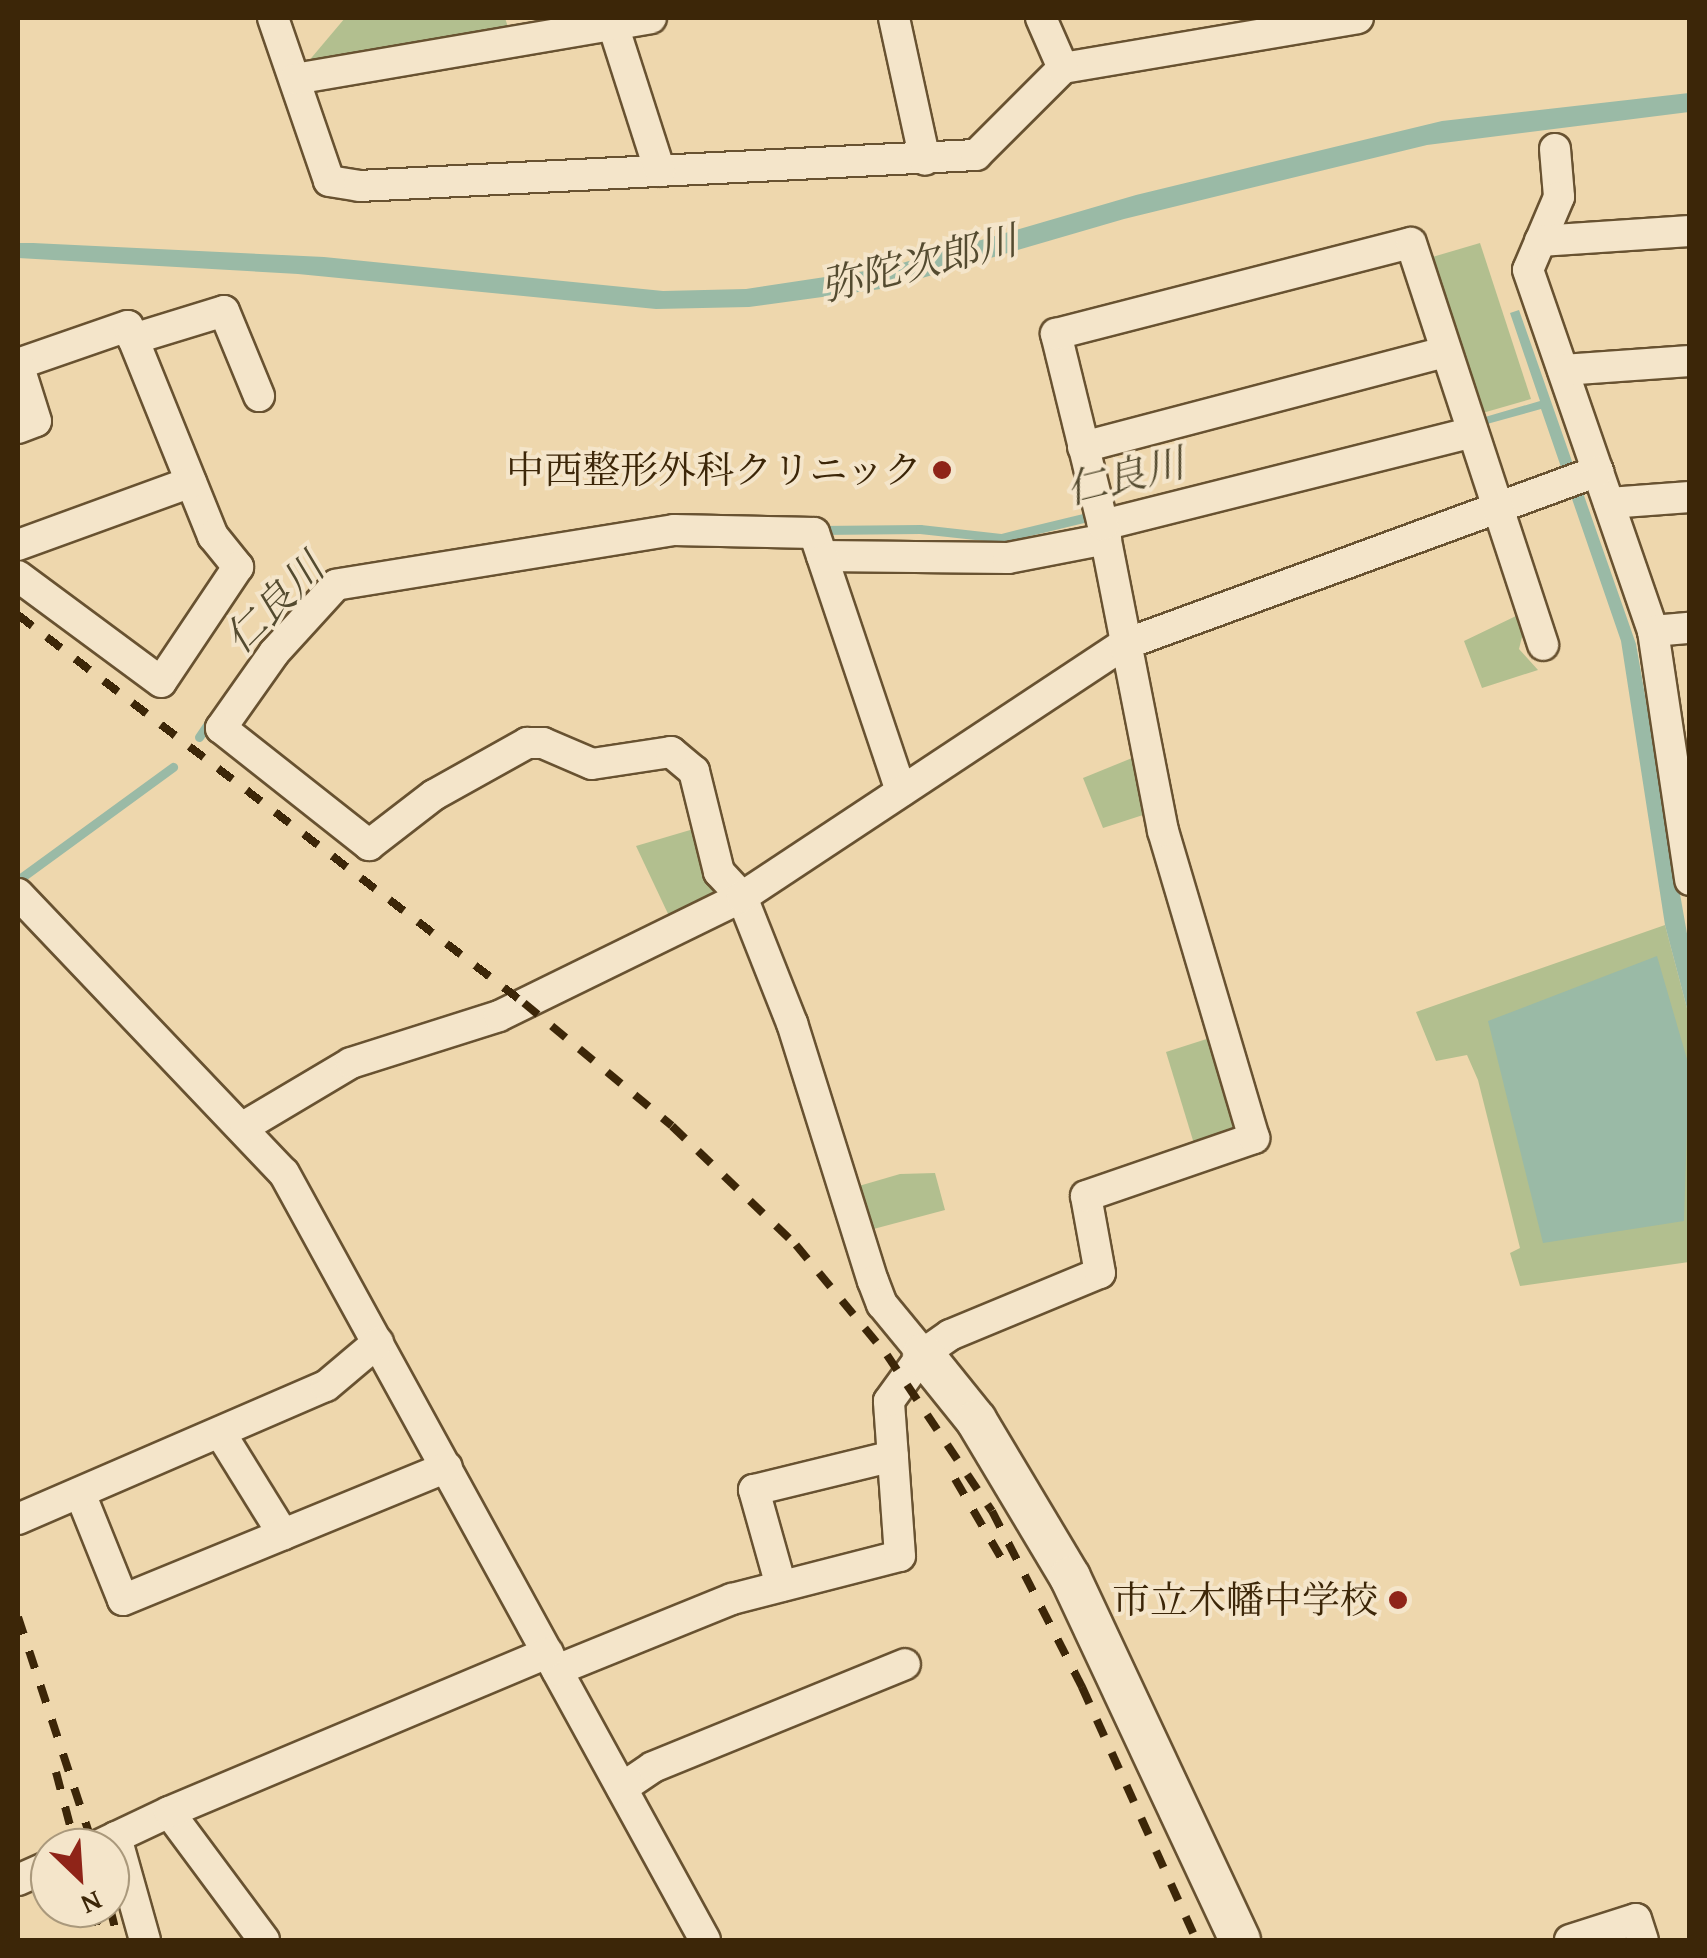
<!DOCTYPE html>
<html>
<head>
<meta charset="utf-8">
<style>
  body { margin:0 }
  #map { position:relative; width:1707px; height:1958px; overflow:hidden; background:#eed7ad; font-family:"Gentium Book Plus","Noto Serif JP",serif }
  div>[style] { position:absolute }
  .green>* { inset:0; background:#b2bf8f }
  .water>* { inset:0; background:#9abaa6 }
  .stream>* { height:9px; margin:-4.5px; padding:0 4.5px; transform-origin:4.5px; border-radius:4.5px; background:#9abaa6 }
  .roads { filter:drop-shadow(2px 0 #685231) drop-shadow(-2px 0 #685231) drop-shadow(0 2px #685231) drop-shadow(0 -2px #685231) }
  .street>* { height:30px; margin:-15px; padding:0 15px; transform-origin:15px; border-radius:15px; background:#f4e5ca }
  .secondary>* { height:40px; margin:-20px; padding:0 20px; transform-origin:20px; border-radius:20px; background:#f4e5ca }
  .rail>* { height:8px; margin-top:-4px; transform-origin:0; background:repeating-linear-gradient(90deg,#3c2608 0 18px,transparent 0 36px) }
  .dots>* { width:28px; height:28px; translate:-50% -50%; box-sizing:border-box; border:5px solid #f4e5ca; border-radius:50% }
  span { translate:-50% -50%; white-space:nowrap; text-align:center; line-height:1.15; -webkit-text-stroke:8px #f4e5ca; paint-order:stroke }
  .poi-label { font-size:38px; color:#3c2608 }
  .right { translate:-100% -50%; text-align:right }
  .water-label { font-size:40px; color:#544b30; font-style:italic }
  .frame { position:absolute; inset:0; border:20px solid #3c2608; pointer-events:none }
  .north { position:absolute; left:30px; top:1828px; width:100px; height:100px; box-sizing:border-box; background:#f4e5ca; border:2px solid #aa997c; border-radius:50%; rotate:155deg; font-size:28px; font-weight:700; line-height:40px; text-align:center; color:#3c2608 }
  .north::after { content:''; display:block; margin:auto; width:35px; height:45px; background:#8f2418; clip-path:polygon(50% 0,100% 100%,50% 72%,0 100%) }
</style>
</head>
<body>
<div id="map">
  <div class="green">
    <i style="clip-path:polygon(345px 18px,505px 18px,508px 27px,307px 63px)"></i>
    <i style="clip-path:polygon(1480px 243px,1531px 399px,1479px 414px,1429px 258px)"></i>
    <i style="clip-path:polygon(1516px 616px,1523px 633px,1519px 649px,1538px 670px,1482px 688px,1464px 641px)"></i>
    <i style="clip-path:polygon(1137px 756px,1149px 803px,1143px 815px,1103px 828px,1083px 778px)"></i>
    <i style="clip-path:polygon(697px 828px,714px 882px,712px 900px,670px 918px,636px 846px)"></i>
    <i style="clip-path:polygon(1665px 925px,1689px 1016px,1689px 1262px,1520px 1286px,1510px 1253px,1520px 1248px,1478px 1080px,1467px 1055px,1436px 1061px,1416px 1012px)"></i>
    <i style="clip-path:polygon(1216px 1036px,1238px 1118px,1229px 1137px,1195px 1147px,1166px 1052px)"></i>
    <i style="clip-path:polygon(935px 1173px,945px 1210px,866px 1231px,852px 1188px,900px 1174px)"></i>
  </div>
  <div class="water">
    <i style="clip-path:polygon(1689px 93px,1689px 112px,1427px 145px,1124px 219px,888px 288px,749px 307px,656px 309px,298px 274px,18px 258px,18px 243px,33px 243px,324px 257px,663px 291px,746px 289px,885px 268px,1136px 195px,1442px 121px)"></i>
    <i style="clip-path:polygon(1519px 310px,1636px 644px,1689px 945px,1689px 1016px,1665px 925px,1621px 641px,1541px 409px,1487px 424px,1485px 417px,1540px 401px,1510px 313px)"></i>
    <i style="clip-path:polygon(1657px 956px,1689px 1066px,1684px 1221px,1543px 1243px,1488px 1021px)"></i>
  </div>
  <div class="stream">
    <i style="left:819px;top:530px;width:101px;rotate:-0.6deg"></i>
    <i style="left:920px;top:529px;width:81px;rotate:6.3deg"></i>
    <i style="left:1001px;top:538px;width:97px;rotate:-13.7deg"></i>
    <i style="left:199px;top:737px;width:23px;rotate:-56deg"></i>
    <i style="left:18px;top:880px;width:192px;rotate:-36.1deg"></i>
  </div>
  <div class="roads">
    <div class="street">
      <i style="left:273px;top:18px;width:172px;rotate:71deg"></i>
      <i style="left:329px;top:181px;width:30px;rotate:9deg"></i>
      <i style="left:359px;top:186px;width:618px;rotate:-2.88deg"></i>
      <i style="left:976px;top:155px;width:123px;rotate:-45deg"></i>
      <i style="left:1063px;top:68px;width:299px;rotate:-9.6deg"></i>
      <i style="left:894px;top:18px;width:145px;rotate:77.7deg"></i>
      <i style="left:1041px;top:18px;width:55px;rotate:66.3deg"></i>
      <i style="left:613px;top:25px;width:153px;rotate:72.2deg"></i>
      <i style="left:295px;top:79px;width:361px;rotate:-9.7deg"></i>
      <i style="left:1555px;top:149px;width:48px;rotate:85.2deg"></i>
      <i style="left:1559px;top:197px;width:79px;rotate:113deg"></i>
      <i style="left:1528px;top:270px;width:382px;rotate:70.9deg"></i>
      <i style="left:1653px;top:631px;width:252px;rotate:81.5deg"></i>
      <i style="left:1540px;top:241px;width:150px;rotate:-3.8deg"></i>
      <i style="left:133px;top:339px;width:95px;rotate:-17.1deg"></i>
      <i style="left:224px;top:311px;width:92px;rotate:67.6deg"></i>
      <i style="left:18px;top:364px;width:116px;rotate:-19.1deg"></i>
      <i style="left:128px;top:326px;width:227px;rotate:68deg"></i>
      <i style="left:213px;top:536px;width:40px;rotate:51deg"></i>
      <i style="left:238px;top:567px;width:138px;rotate:123.8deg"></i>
      <i style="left:161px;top:682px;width:178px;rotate:-143.5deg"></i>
      <i style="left:1563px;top:370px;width:127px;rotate:-4.1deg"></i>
      <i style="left:18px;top:428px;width:19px;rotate:-21deg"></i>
      <i style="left:36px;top:421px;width:60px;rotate:-107.5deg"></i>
      <i style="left:1083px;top:447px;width:375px;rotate:-14.7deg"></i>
      <i style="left:1609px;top:503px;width:81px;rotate:-4.2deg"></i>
      <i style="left:1103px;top:525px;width:381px;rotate:-14.1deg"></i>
      <i style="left:18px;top:545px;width:184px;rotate:-20deg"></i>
      <i style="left:822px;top:556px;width:186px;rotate:0.6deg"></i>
      <i style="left:1008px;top:558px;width:100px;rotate:-11deg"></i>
      <i style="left:1653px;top:631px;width:37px;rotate:-5deg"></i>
      <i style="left:901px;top:791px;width:272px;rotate:-108.6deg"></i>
      <i style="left:814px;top:533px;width:140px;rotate:-178.8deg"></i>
      <i style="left:674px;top:530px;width:342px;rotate:170.8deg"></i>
      <i style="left:336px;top:585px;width:92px;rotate:132.4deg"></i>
      <i style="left:274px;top:653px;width:92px;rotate:125.2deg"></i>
      <i style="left:221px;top:728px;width:189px;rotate:38.3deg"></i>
      <i style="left:369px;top:845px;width:82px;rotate:-37.6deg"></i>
      <i style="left:434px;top:795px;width:107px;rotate:-29.2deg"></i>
      <i style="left:527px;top:743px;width:16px"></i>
      <i style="left:543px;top:743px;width:53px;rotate:23.2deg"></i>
      <i style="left:592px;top:764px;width:80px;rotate:-8.6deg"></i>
      <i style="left:671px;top:752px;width:30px;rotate:40deg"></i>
      <i style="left:694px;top:771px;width:104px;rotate:76.1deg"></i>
      <i style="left:719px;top:872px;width:34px;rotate:47deg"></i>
      <i style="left:742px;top:897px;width:136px;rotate:68.4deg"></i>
      <i style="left:792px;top:1023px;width:270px;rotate:72.6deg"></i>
      <i style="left:873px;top:1281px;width:25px;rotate:69deg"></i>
      <i style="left:882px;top:1304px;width:65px;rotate:50.6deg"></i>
      <i style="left:18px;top:894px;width:385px;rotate:46.4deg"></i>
      <i style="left:284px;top:1173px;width:875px;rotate:61.24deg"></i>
      <i style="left:245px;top:1126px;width:123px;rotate:-30.7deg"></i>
      <i style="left:351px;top:1063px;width:155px;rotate:-17.6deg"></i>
      <i style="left:499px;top:1016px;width:271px;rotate:-26.1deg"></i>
      <i style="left:742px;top:897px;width:457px;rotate:-33.5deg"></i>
      <i style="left:1123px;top:645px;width:506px;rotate:-20.12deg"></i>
      <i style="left:221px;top:1434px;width:118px;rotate:58.2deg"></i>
      <i style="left:80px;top:1493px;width:115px;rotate:68.1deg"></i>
      <i style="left:123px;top:1600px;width:350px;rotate:-22.3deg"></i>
      <i style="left:18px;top:1519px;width:335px;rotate:-23.4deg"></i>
      <i style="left:326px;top:1386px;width:68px;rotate:-40.2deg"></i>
      <i style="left:781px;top:1586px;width:100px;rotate:-105.7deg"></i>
      <i style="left:754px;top:1490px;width:143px;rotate:-13.7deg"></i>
      <i style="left:557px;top:1670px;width:189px;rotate:-22.1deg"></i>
      <i style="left:732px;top:1599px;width:173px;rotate:-14.4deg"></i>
      <i style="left:900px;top:1556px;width:155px;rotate:-94.1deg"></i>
      <i style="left:889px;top:1401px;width:58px;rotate:-54.1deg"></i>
      <i style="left:923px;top:1354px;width:33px;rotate:-35deg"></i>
      <i style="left:950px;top:1335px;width:162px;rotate:-22.5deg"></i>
      <i style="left:1100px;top:1273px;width:78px;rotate:-100.3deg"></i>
      <i style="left:1086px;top:1196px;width:178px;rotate:-19deg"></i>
      <i style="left:1254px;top:1138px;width:320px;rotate:-106.5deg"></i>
      <i style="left:1163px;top:831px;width:312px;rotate:-101.1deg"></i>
      <i style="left:1103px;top:525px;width:197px;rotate:-103.8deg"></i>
      <i style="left:1056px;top:334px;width:366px;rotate:-14.4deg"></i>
      <i style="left:1411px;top:243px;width:423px;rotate:71.8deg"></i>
      <i style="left:622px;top:1788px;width:37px;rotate:-34deg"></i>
      <i style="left:653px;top:1767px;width:272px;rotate:-22.2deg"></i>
      <i style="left:116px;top:1837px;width:107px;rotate:74.3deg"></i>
      <i style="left:93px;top:1848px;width:84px;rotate:-25.3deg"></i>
      <i style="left:18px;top:1880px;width:35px;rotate:-24deg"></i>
      <i style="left:264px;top:1940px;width:159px;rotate:-126.6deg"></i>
      <i style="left:169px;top:1812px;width:411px;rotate:-22.8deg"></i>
      <i style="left:1570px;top:1940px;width:69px;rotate:-17.7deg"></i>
      <i style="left:1636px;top:1919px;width:22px;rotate:72deg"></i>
    </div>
    <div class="secondary">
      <i style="left:923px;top:1354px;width:85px;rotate:51.2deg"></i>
      <i style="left:976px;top:1420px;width:183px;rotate:59.1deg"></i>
      <i style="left:1070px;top:1577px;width:401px;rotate:64.9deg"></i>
    </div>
  </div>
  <div class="rail">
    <i style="left:18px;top:615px;width:638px;rotate:37.48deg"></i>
    <i style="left:524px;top:1003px;width:192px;rotate:39.7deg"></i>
    <i style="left:672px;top:1126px;width:172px;rotate:43.8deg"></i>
    <i style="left:796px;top:1245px;width:143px;rotate:50.4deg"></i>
    <i style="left:887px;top:1355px;width:188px;rotate:56.1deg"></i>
    <i style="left:992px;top:1511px;width:198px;rotate:62.9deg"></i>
    <i style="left:1082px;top:1687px;width:277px;rotate:65.7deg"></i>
    <i style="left:955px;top:1479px;width:95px;rotate:59.7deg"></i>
    <i style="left:18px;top:1617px;width:243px;rotate:71.8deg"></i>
    <i style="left:56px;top:1772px;width:79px;rotate:75.3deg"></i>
    <i style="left:92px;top:1908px;width:34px;rotate:73deg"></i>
    <i style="left:110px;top:1908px;width:33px;rotate:76deg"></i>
  </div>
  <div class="dots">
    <i style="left:942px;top:470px;background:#8f2418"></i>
    <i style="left:1398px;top:1600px;background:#8f2418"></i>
  </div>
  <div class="poi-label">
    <span class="right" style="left:922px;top:470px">中西整形外科クリニック</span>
    <span class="right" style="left:1378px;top:1600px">市立木幡中学校</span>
  </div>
  <div class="water-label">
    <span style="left:919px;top:263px;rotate:-14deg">弥陀次郎川</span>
    <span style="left:1125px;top:476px;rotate:-14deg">仁良川</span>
    <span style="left:274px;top:603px;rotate:-45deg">仁良川</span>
  </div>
  <div class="frame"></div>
  <div class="north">N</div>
</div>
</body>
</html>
